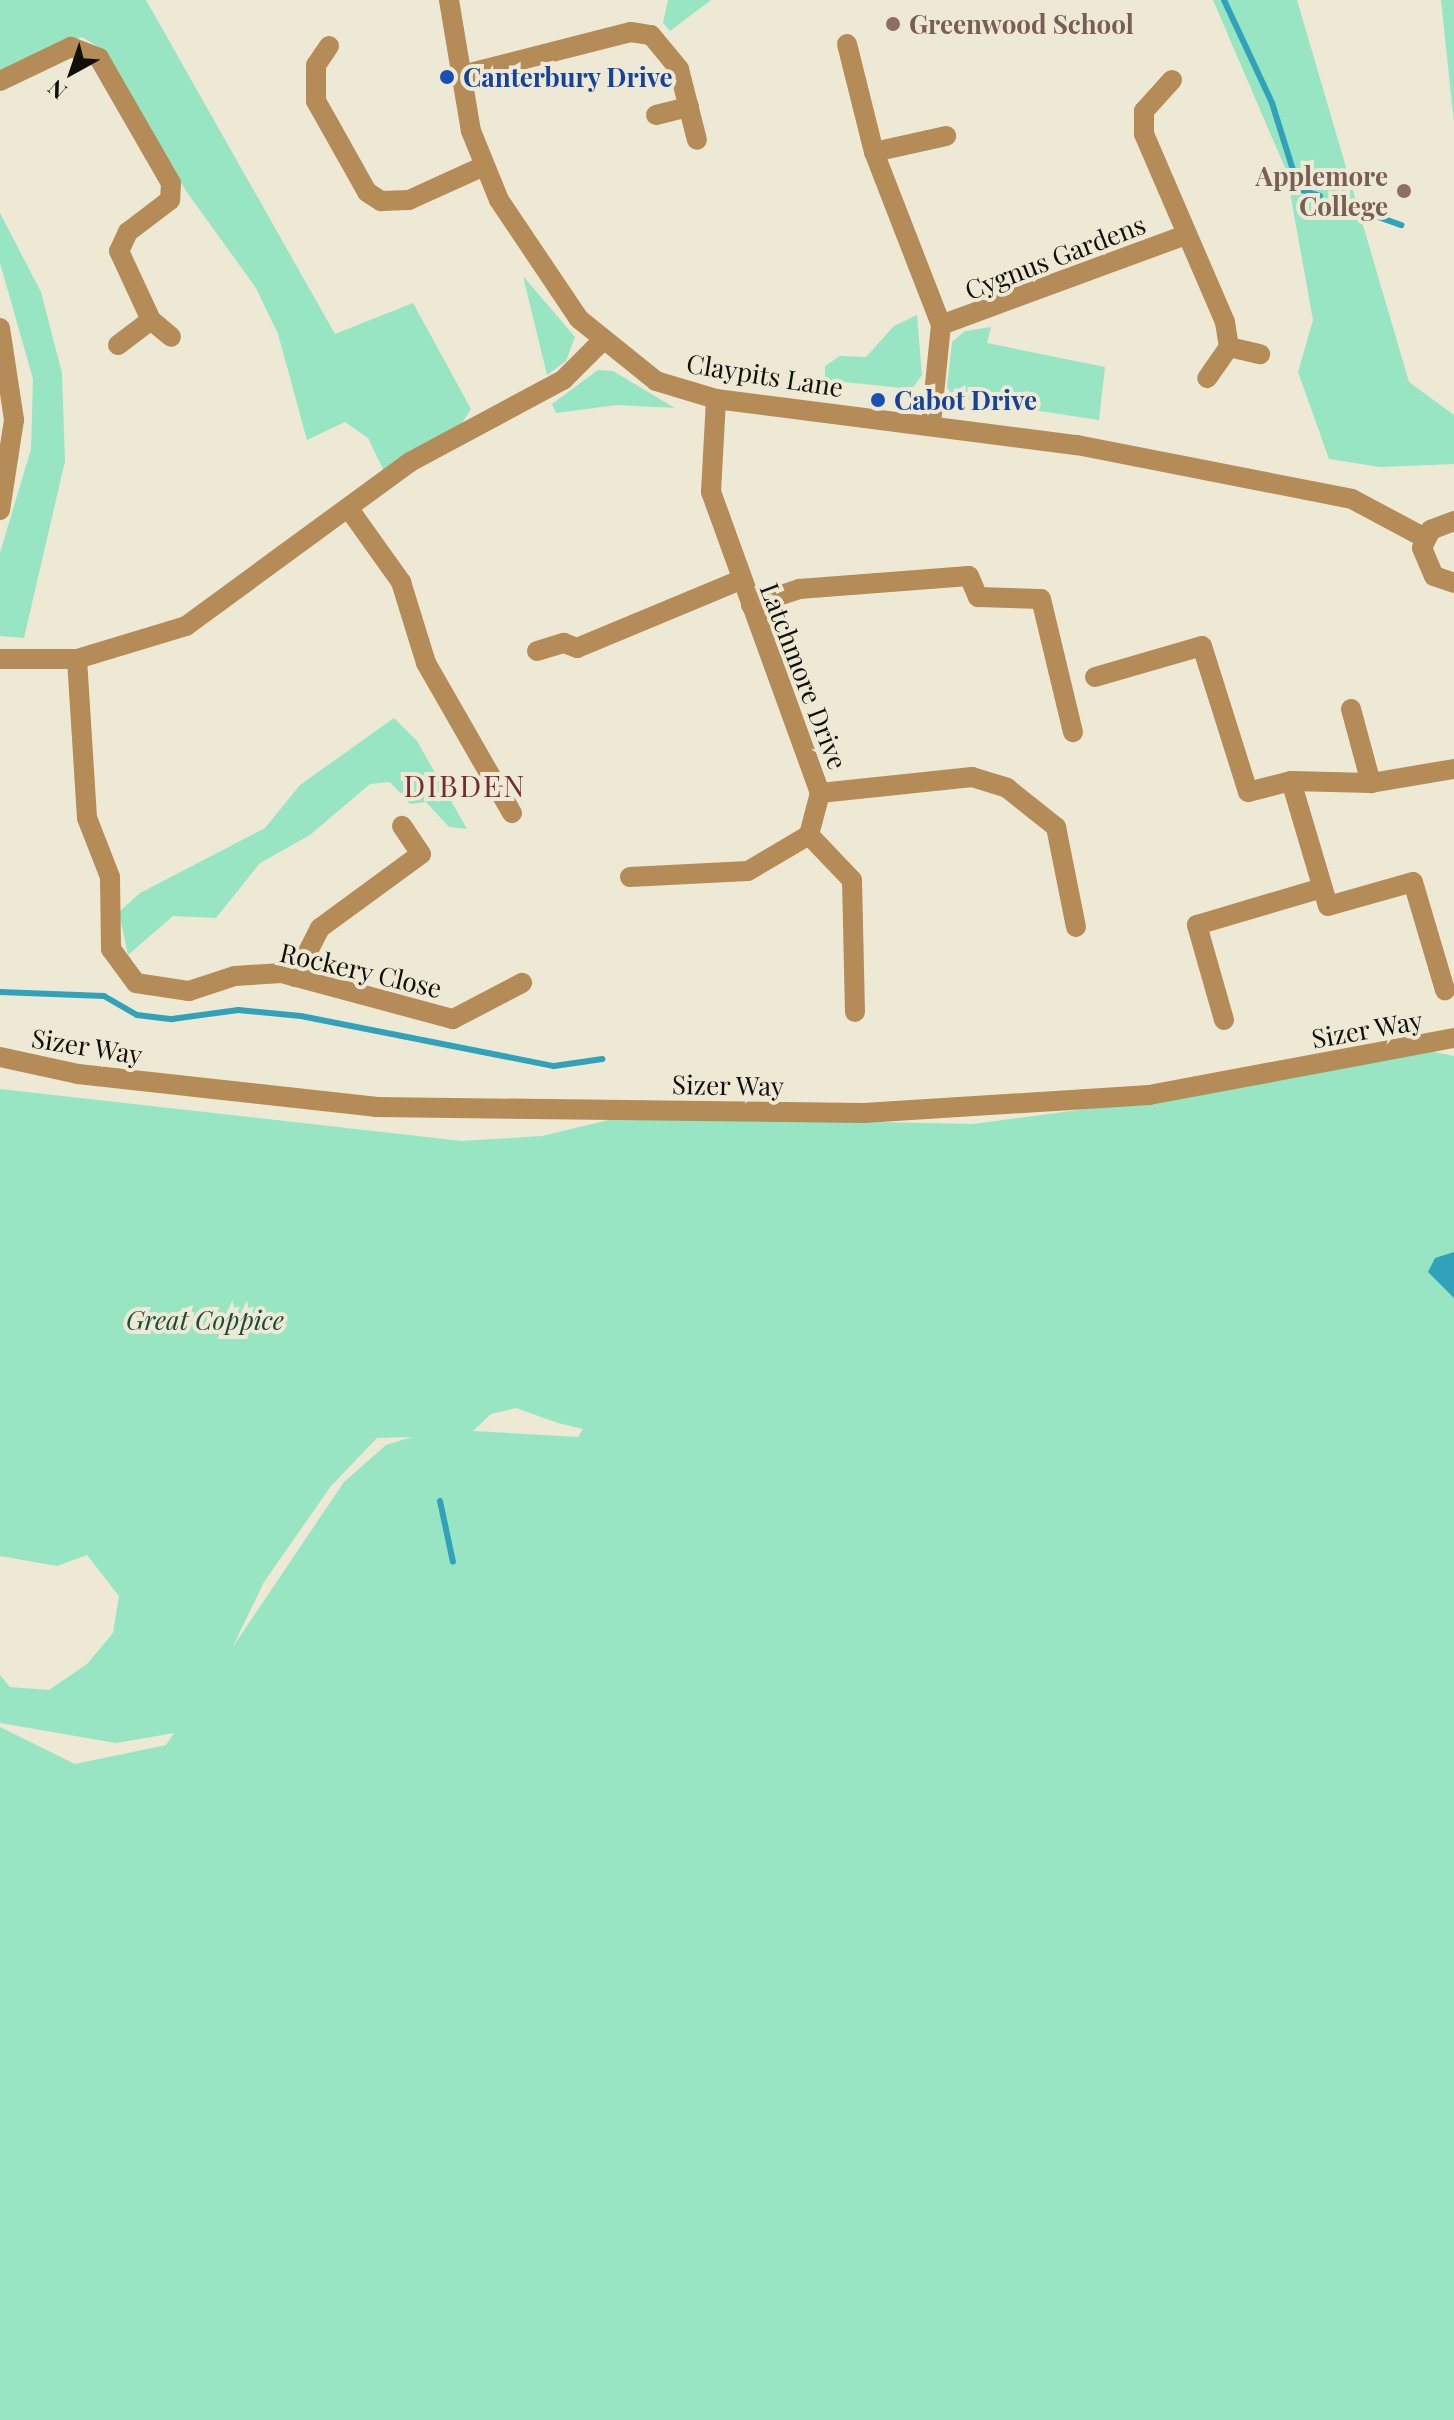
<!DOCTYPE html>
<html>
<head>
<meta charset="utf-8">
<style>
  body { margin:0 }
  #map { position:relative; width:1454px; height:2420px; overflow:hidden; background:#ede9d5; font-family:"Playfair Display",serif }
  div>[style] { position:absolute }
  .green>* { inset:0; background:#97e5c2 }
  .water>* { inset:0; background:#30a3ba }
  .stream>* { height:6px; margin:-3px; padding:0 3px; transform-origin:3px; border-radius:3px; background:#30a3ba }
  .minor>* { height:20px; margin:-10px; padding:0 10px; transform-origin:10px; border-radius:10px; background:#b58b57 }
  .dots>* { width:22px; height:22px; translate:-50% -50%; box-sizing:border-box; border:4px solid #ede9d5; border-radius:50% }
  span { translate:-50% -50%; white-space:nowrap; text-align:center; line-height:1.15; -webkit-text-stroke:8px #ede9d5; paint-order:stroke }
  .education-label { font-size:26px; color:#785e54; font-weight:700 }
  .left { translate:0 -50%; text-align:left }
  .right { translate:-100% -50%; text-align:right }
  .transit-label { font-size:26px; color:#164399; font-weight:700 }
  .street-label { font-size:26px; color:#110f09 }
  .park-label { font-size:26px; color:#1a4c39; font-style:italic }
  .quarter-label { font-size:30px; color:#742d35; letter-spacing:2px }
  .north { position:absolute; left:32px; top:32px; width:80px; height:80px; -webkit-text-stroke:6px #ede9d5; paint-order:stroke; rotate:220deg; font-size:22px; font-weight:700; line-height:32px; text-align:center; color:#110f09 }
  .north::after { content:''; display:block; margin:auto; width:28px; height:36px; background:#110f09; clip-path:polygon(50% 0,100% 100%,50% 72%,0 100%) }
</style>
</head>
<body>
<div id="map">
  <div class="green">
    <i style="clip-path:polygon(0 0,146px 0,335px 334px,413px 303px,471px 409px,457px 431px,384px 471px,368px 438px,345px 422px,307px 440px,278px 334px,256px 288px,186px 191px,100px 48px,82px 37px,0 74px)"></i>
    <i style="clip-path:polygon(668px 0,711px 0,670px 31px,663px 23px)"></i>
    <i style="clip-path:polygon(1213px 0,1297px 0,1409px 382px,1454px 415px,1454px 464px,1380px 467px,1329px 459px,1298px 372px,1313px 320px,1286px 170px)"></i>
    <i style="clip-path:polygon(1441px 0,1454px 0,1454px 123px)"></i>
    <i style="clip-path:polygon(0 213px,41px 292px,62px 373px,65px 461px,24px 638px,0 636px,0 553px,31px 449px,33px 379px,0 263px)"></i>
    <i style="clip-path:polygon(523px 276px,575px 337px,566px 361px,547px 375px)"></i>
    <i style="clip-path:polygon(917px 315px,922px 375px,912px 389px,825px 380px,825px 366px,840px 356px,866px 357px,894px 326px)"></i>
    <i style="clip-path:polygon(991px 327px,987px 343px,1105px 367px,1099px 420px,953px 398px,947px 387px,952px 342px,965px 331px)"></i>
    <i style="clip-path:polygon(598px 370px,613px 371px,675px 408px,617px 405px,556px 413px,552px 404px)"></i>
    <i style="clip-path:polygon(394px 718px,417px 741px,467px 829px,449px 827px,426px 802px,410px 804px,390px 782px,370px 784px,310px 835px,260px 863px,216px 918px,173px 916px,128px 955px,119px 912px,140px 893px,265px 828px,300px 785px)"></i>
    <i style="clip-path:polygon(evenodd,1430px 1051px,1454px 1056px,1454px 2420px,0 2420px,0 1727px,75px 1764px,166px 1745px,174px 1733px,116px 1743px,0 1723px,0 1675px,10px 1687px,49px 1690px,87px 1664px,113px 1633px,119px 1596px,87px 1555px,57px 1566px,0 1556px,0 1089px,462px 1141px,542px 1136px,621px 1117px,973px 1124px,1222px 1091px,1430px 1051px,516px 1408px,558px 1423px,583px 1429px,578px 1437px,473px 1431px,491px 1414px,516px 1408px,1430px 1051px,412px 1437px,386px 1445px,344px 1482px,232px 1648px,264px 1582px,331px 1486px,377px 1438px,412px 1437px)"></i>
  </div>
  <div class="water">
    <i style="clip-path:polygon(1454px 1252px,1454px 1298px,1428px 1272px,1435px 1258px)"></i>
  </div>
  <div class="stream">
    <i style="left:1224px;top:0;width:114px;rotate:65deg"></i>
    <i style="left:1272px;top:103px;width:90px;rotate:72.6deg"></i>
    <i style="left:1299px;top:189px;width:22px;rotate:18deg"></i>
    <i style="left:1342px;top:204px;width:63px;rotate:19.6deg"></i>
    <i style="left:0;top:992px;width:104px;rotate:2.2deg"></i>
    <i style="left:104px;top:996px;width:38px;rotate:30deg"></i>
    <i style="left:137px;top:1015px;width:35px;rotate:7deg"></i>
    <i style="left:172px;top:1019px;width:67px;rotate:-7.8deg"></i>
    <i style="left:238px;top:1010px;width:63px;rotate:5.4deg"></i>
    <i style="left:301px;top:1016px;width:258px;rotate:11.2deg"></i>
    <i style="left:554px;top:1066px;width:49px;rotate:-8.3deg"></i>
    <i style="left:440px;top:1501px;width:62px;rotate:78deg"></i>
  </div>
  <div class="minor">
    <i style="left:449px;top:0;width:133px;rotate:80.5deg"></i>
    <i style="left:471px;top:131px;width:74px;rotate:67.9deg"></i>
    <i style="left:499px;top:200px;width:143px;rotate:56.1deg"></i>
    <i style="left:579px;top:319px;width:99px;rotate:38.8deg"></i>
    <i style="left:656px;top:381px;width:63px;rotate:16.7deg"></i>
    <i style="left:716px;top:399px;width:364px;rotate:7.3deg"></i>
    <i style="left:1077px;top:445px;width:280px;rotate:11.1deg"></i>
    <i style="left:1352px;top:499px;width:83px;rotate:28.1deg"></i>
    <i style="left:847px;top:44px;width:111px;rotate:76deg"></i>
    <i style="left:874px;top:152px;width:186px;rotate:68.8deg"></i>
    <i style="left:941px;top:325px;width:100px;rotate:95.8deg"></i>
    <i style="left:329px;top:46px;width:23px;rotate:124deg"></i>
    <i style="left:316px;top:65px;width:36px;rotate:90deg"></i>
    <i style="left:316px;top:101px;width:104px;rotate:60.7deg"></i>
    <i style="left:367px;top:192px;width:17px;rotate:33deg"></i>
    <i style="left:381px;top:201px;width:28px;rotate:-2deg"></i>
    <i style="left:409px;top:200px;width:82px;rotate:-24.4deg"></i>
    <i style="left:462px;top:75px;width:174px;rotate:-14.3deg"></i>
    <i style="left:631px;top:32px;width:20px;rotate:9deg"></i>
    <i style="left:651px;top:35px;width:44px;rotate:50.5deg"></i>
    <i style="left:679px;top:69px;width:73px;rotate:75.8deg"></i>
    <i style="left:1172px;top:80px;width:42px;rotate:132.1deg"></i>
    <i style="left:1144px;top:111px;width:23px;rotate:90deg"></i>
    <i style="left:1144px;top:134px;width:205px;rotate:66.7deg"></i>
    <i style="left:1225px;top:322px;width:25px;rotate:81deg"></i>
    <i style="left:1229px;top:347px;width:38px;rotate:125deg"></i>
    <i style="left:0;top:81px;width:79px;rotate:-25.6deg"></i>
    <i style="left:71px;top:47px;width:30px;rotate:21deg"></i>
    <i style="left:99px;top:58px;width:144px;rotate:60.1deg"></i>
    <i style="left:171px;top:183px;width:17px;rotate:93deg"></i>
    <i style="left:170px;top:200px;width:53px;rotate:142.7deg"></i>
    <i style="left:128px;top:232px;width:21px;rotate:115deg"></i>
    <i style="left:119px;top:251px;width:76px;rotate:65.1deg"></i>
    <i style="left:656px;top:115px;width:34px;rotate:-14deg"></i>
    <i style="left:874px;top:152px;width:74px;rotate:-12.5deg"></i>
    <i style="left:941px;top:325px;width:261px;rotate:-20.2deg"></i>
    <i style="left:0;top:328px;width:93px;rotate:81.3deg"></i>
    <i style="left:14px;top:420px;width:91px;rotate:98.8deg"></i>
    <i style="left:118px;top:345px;width:41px;rotate:-37.1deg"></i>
    <i style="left:151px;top:320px;width:26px;rotate:40deg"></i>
    <i style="left:1229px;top:347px;width:32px;rotate:13deg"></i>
    <i style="left:349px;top:509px;width:90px;rotate:54.5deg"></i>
    <i style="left:401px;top:582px;width:85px;rotate:72.8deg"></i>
    <i style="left:426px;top:663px;width:173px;rotate:60.2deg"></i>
    <i style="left:1454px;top:521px;width:25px;rotate:159deg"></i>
    <i style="left:1431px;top:530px;width:20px;rotate:117deg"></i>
    <i style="left:1422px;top:548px;width:30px;rotate:67deg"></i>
    <i style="left:1434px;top:576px;width:21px;rotate:19deg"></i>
    <i style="left:751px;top:605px;width:51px;rotate:-18.4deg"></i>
    <i style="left:799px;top:589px;width:170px;rotate:-4.4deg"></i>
    <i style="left:969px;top:576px;width:23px;rotate:67deg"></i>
    <i style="left:978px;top:597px;width:63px;rotate:1.8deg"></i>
    <i style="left:1041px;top:599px;width:137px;rotate:76.5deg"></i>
    <i style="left:537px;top:651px;width:28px;rotate:-17deg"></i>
    <i style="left:564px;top:643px;width:14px;rotate:21deg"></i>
    <i style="left:577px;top:648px;width:177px;rotate:-22.6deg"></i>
    <i style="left:0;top:659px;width:77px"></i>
    <i style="left:77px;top:659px;width:114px;rotate:-16.8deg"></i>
    <i style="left:186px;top:626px;width:278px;rotate:-36.2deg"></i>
    <i style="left:410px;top:462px;width:174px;rotate:-28.2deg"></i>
    <i style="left:563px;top:380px;width:55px;rotate:-45deg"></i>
    <i style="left:77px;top:659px;width:159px;rotate:86.4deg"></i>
    <i style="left:87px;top:818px;width:63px;rotate:68.7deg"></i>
    <i style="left:110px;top:877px;width:72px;rotate:89.2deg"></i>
    <i style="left:111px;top:949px;width:42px;rotate:53.7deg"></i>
    <i style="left:136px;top:983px;width:54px;rotate:8.6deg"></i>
    <i style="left:189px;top:991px;width:48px;rotate:-18.1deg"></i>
    <i style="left:235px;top:976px;width:47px;rotate:-3.7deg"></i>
    <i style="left:282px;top:973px;width:177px;rotate:15.1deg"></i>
    <i style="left:453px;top:1019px;width:78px;rotate:-27.6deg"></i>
    <i style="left:1095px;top:677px;width:111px;rotate:-16.2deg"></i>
    <i style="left:1202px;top:646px;width:153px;rotate:72.5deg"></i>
    <i style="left:1248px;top:792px;width:44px;rotate:-14.3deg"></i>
    <i style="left:1291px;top:781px;width:80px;rotate:1.4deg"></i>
    <i style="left:1371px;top:783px;width:84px;rotate:-9.6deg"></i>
    <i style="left:1351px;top:709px;width:77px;rotate:74.9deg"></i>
    <i style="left:1291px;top:781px;width:130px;rotate:73.5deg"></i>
    <i style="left:1328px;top:906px;width:88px;rotate:-15.8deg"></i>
    <i style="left:1413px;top:882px;width:113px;rotate:73.5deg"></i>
    <i style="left:820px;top:793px;width:153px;rotate:-6deg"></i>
    <i style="left:972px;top:777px;width:37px;rotate:17deg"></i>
    <i style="left:1007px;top:788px;width:63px;rotate:38.5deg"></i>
    <i style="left:1056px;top:827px;width:102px;rotate:78.7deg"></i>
    <i style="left:809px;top:835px;width:62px;rotate:46.3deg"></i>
    <i style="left:852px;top:880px;width:132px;rotate:88.7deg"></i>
    <i style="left:630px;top:877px;width:118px;rotate:-2.9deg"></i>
    <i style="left:748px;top:871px;width:71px;rotate:-30.5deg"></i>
    <i style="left:809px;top:835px;width:43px;rotate:-75.3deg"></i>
    <i style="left:820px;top:793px;width:320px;rotate:-109.9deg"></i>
    <i style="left:711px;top:492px;width:93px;rotate:-86.9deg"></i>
    <i style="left:295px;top:977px;width:55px;rotate:-63deg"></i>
    <i style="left:320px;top:928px;width:125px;rotate:-36.2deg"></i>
    <i style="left:421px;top:854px;width:34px;rotate:-124deg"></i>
    <i style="left:1224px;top:1020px;width:99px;rotate:-105.9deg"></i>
    <i style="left:1197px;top:925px;width:130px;rotate:-16.5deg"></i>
    <i style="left:0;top:1057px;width:80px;rotate:12.3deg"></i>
    <i style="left:78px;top:1074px;width:299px;rotate:6.3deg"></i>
    <i style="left:375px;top:1107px;width:489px;rotate:0.7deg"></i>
    <i style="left:864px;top:1113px;width:286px;rotate:-3.6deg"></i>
    <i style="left:1149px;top:1095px;width:310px;rotate:-10.6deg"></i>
  </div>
  <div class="dots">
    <i style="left:893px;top:24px;background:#8d6e63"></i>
    <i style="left:447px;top:77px;background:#1a4fb4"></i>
    <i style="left:1404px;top:191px;background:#8d6e63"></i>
    <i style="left:878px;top:400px;background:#1a4fb4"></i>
  </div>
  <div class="education-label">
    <span class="left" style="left:909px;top:24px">Greenwood School</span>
    <span class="right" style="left:1388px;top:191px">Applemore<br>College</span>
  </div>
  <div class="transit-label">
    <span class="left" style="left:463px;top:77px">Canterbury Drive</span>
    <span class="left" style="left:894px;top:400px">Cabot Drive</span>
  </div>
  <div class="street-label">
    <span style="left:1055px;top:257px;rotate:-21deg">Cygnus Gardens</span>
    <span style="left:765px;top:375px;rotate:9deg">Claypits Lane</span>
    <span style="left:804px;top:676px;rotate:69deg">Latchmore Drive</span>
    <span style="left:361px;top:970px;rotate:13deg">Rockery Close</span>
    <span style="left:1367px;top:1029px;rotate:-10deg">Sizer Way</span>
    <span style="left:87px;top:1046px;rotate:9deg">Sizer Way</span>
    <span style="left:728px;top:1085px;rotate:1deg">Sizer Way</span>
  </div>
  <div class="park-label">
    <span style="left:205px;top:1320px">Great Coppice</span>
  </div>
  <div class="quarter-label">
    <span style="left:465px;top:785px">DIBDEN</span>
  </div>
  <div class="north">N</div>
</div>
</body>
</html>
